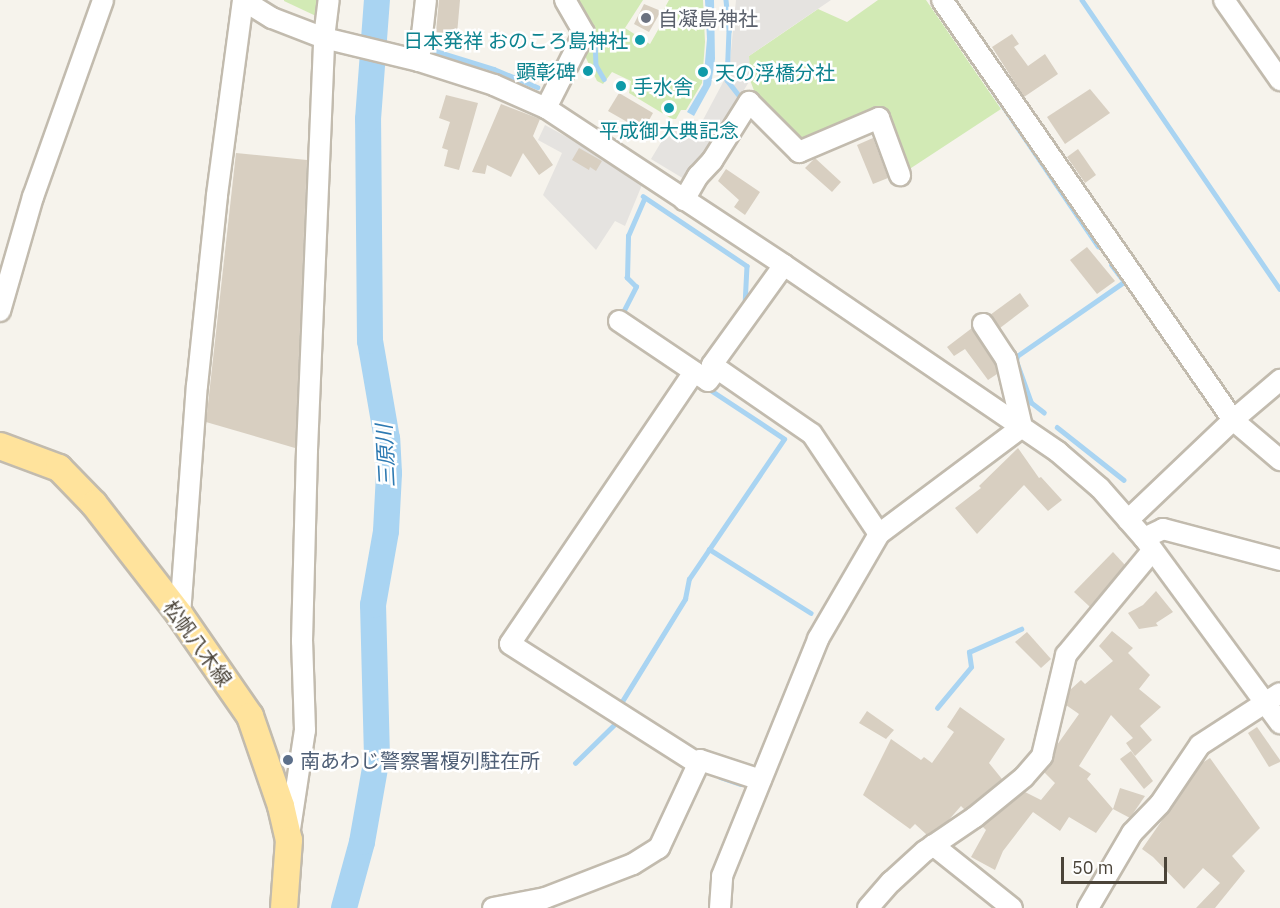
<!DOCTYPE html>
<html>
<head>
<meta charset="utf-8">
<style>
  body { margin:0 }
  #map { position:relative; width:1280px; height:908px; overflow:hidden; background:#f6f3ec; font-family:"IBM Plex Sans","Noto Sans JP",sans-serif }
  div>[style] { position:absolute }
  .green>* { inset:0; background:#d2eab5 }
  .parking>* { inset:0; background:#e5e3e0 }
  .water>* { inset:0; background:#a9d4f2 }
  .stream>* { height:4.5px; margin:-2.25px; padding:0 2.25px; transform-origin:2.25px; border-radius:2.25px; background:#a9d4f2 }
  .river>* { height:26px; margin:-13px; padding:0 13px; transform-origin:13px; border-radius:13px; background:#a9d4f2 }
  .building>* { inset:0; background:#d8cfc1 }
  .roads { filter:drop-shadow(2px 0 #c2bbae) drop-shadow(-2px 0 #c2bbae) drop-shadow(0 2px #c2bbae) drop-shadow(0 -2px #c2bbae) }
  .minor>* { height:20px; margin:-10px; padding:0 10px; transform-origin:10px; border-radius:10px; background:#fff }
  .major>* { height:26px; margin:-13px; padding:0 13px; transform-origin:13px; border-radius:13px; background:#ffe39c }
  .dots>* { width:16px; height:16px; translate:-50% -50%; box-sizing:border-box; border:3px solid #fff; border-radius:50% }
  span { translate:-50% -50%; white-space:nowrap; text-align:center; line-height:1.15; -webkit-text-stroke:5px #fff; paint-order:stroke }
  .worship-label { font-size:20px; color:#5b616d }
  .left { translate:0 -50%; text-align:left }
  .culture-label { font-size:20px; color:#0d838f }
  .right { translate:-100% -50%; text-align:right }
  .street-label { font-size:20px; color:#4b4439 }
  .service-label { font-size:20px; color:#4e5e75 }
  .water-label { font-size:21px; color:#2e7ab2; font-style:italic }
  .scale { position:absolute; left:1061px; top:857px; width:106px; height:27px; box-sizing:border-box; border:3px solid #4b4439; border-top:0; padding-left:8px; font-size:18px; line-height:21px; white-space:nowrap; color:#4b4439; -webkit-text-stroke:4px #fff; paint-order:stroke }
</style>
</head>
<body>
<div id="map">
  <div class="green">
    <i style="clip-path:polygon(284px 0,319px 0,316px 16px,284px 1px)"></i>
    <i style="clip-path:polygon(577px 0,643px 0,625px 28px,650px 44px,667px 14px,663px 11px,669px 0,703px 0,705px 42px,702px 83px,686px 110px,681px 110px,676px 119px,672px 119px,629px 93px,631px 81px,612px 72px,603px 84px,597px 81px,586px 58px,586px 49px,596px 33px,594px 26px)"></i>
    <i style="clip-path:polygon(878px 0,926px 0,1001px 109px,905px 172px,882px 109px,802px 146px,758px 101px,750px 80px,749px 56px,818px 9px,847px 22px)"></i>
  </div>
  <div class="parking">
    <i style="clip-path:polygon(736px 0,831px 0,749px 56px,750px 80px,689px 182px,651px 159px,672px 124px,693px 136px,704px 118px,729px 71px)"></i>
    <i style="clip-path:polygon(545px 125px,605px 158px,642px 185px,625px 226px,615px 221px,596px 250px,543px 195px,562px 153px,538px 140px)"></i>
  </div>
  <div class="water">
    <i style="clip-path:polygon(705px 0,714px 0,715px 59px,711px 85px,694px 116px,687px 112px,703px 85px,707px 39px)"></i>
  </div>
  <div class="stream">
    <i style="left:726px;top:0;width:31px;rotate:84deg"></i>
    <i style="left:729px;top:31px;width:49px;rotate:92.3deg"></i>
    <i style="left:727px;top:80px;width:24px;rotate:52deg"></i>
    <i style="left:1082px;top:0;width:350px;rotate:55.6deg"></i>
    <i style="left:595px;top:38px;width:27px;rotate:88deg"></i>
    <i style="left:596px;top:65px;width:16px;rotate:60deg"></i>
    <i style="left:430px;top:45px;width:4px;rotate:104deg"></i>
    <i style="left:429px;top:49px;width:68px;rotate:17.1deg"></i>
    <i style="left:494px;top:69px;width:47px;rotate:22.7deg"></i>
    <i style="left:968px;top:54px;width:232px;rotate:55.9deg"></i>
    <i style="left:643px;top:196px;width:125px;rotate:33.9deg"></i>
    <i style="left:747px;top:266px;width:40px;rotate:92.9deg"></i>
    <i style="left:621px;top:316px;width:33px;rotate:-63deg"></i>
    <i style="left:636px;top:287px;width:13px;rotate:-135deg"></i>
    <i style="left:627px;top:278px;width:42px;rotate:-88.6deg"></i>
    <i style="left:628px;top:236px;width:40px;rotate:-66.6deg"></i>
    <i style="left:1044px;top:413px;width:16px;rotate:-142deg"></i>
    <i style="left:1031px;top:403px;width:45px;rotate:-109.7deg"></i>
    <i style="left:1016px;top:361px;width:5px;rotate:-79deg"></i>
    <i style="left:1017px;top:356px;width:130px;rotate:-34.7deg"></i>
    <i style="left:1124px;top:282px;width:21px;rotate:-127deg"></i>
    <i style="left:1057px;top:427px;width:85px;rotate:38.3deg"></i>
    <i style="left:709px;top:549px;width:120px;rotate:32.1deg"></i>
    <i style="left:618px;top:708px;width:128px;rotate:-58.4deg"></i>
    <i style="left:685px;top:599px;width:20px;rotate:-79deg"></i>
    <i style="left:689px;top:579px;width:169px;rotate:-55.8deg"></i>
    <i style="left:784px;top:439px;width:95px;rotate:-146.6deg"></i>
    <i style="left:937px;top:708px;width:53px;rotate:-50.3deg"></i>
    <i style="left:971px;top:667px;width:15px;rotate:-98deg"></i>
    <i style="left:969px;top:652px;width:57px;rotate:-23.9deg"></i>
    <i style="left:575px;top:763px;width:63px;rotate:-44.4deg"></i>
    <i style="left:720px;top:777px;width:21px;rotate:19deg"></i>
  </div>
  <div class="river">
    <i style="left:344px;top:908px;width:68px;rotate:-74.7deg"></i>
    <i style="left:362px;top:842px;width:86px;rotate:-80deg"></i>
    <i style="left:377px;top:757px;width:152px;rotate:-91.5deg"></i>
    <i style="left:373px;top:605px;width:75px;rotate:-80deg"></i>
    <i style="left:386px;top:531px;width:58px;rotate:-87deg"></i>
    <i style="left:389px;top:473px;width:34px;rotate:-93deg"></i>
    <i style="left:387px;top:439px;width:99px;rotate:-99.8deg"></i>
    <i style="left:370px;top:341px;width:222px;rotate:-90.5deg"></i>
    <i style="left:368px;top:119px;width:119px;rotate:-85.7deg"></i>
  </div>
  <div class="building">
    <i style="clip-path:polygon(439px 0,460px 0,457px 34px,436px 32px)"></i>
    <i style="clip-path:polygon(644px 4px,661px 11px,649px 32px,634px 24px)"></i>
    <i style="clip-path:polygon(1012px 34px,1019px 44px,1014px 47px,1028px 66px,1045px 54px,1058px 74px,1024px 97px,992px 47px)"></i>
    <i style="clip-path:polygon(1090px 89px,1110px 113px,1065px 144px,1047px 117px)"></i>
    <i style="clip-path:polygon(619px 93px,653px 113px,643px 131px,608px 111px)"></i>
    <i style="clip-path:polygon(446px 95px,478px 103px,459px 170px,444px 166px,448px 150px,442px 148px,450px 122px,439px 118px)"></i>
    <i style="clip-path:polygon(501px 104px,540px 119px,533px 136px,553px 165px,539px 175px,523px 153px,511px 177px,487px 165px,485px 174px,472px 172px)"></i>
    <i style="clip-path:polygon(873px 138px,888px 178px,873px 184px,857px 145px)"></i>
    <i style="clip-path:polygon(579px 148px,602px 161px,596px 171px,590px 167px,589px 170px,572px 160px)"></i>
    <i style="clip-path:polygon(1078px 149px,1096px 175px,1085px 183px,1067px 157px)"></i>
    <i style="clip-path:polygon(236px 153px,307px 160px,295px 448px,206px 422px)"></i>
    <i style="clip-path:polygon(815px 158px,841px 182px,832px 192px,805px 168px)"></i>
    <i style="clip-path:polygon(726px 169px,760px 192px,745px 215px,734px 207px,739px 200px,718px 181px)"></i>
    <i style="clip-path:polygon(1087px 247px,1115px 281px,1097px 294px,1070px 260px)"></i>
    <i style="clip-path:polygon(1020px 293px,1029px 306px,1000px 328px,990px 315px)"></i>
    <i style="clip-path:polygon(972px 328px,995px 364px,997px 374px,988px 380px,965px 349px,954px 356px,947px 347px)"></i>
    <i style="clip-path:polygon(1018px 448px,1039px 478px,1041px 477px,1062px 500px,1048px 511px,1024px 485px,977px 534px,955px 508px,981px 488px,979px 486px)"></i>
    <i style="clip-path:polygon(1113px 552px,1125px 565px,1090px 607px,1074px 592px)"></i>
    <i style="clip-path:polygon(1156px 591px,1173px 612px,1156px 623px,1158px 626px,1139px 629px,1128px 613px,1143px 605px)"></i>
    <i style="clip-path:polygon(1112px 631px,1133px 648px,1128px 653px,1150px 675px,1139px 689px,1161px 707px,1140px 726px,1152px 740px,1135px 756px,1126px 743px,1133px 738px,1111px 715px,1079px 766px,1091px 774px,1087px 779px,1113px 809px,1096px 833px,1069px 817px,1060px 831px,1033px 812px,1003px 851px,995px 870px,971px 857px,986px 830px,982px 826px,1025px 792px,1041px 800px,1055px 783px,1044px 772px,1053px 759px,1057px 745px,1079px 714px,1066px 705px,1070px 690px,1081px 680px,1085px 684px,1113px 661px,1099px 646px)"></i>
    <i style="clip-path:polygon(1027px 632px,1051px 659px,1041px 668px,1015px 642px)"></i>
    <i style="clip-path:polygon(960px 707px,1005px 739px,989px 763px,1002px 779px,965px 810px,961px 806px,947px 822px,927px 835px,915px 824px,910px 829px,863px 795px,891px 739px,921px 760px,924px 757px,932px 763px,954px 732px,947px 727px)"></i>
    <i style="clip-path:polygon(867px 711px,894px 730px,886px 739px,859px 723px)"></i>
    <i style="clip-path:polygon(1257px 727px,1280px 760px,1280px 762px,1269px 767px,1248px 733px)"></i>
    <i style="clip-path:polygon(1131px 751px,1153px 781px,1144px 789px,1120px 759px)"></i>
    <i style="clip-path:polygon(1210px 758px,1260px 828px,1232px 856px,1245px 871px,1215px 908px,1196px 908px,1220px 883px,1203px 868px,1184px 889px,1153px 857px,1142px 849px,1202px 763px)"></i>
    <i style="clip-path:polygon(1120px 788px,1145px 796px,1130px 818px,1113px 809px)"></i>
  </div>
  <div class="roads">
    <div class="minor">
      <i style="left:243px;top:0;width:34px;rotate:32deg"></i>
      <i style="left:272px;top:18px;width:56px;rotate:21deg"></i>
      <i style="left:324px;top:38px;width:98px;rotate:13.6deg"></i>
      <i style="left:419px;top:61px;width:79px;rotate:17.7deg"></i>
      <i style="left:494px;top:85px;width:57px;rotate:23.9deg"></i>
      <i style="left:546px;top:108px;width:285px;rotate:33.4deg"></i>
      <i style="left:784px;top:265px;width:332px;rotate:34.3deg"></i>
      <i style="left:1058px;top:452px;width:55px;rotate:40.6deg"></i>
      <i style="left:1100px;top:488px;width:67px;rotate:48.7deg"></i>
      <i style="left:1144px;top:538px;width:230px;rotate:53.7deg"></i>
      <i style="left:942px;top:0;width:511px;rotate:55.28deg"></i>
      <i style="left:1233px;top:420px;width:62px;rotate:40.4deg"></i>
      <i style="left:1224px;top:0;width:98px;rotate:55deg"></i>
      <i style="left:419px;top:61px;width:61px;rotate:-83.5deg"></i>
      <i style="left:546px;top:108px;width:84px;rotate:-63.1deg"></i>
      <i style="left:584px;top:33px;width:38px;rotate:-120deg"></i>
      <i style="left:684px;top:200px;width:28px;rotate:-60deg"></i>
      <i style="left:698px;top:176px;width:21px;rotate:-47deg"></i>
      <i style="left:712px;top:161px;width:70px;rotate:-57.9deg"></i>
      <i style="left:749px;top:102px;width:71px;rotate:45deg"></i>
      <i style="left:799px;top:152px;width:87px;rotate:-23deg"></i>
      <i style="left:879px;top:118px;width:61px;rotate:69.8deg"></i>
      <i style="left:784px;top:265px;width:123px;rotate:125.8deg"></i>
      <i style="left:712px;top:365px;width:121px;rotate:34.6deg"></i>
      <i style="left:812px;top:434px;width:120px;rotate:56.2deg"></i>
      <i style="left:0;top:311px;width:119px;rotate:-73.9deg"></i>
      <i style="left:33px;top:197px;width:209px;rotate:-70.4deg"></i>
      <i style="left:619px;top:321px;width:107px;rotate:34deg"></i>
      <i style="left:708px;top:381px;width:15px;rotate:-53deg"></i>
      <i style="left:694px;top:372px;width:328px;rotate:124.1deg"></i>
      <i style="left:510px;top:644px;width:222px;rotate:32.5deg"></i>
      <i style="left:1128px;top:520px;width:145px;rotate:-43.6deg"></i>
      <i style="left:1233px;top:420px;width:62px;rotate:-40.4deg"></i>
      <i style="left:1144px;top:538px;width:21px;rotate:-25deg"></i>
      <i style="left:1163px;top:529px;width:121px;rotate:14.8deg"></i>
      <i style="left:180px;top:615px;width:230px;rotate:-85.8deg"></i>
      <i style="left:197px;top:386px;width:192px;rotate:-84deg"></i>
      <i style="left:217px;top:195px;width:197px;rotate:-82.4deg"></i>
      <i style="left:290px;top:829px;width:100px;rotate:-81.4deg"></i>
      <i style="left:305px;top:730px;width:89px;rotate:-91.9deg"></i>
      <i style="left:302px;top:641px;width:191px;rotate:-88.5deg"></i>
      <i style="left:307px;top:450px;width:412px;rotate:-87.6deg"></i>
      <i style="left:324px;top:38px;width:38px;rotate:-83deg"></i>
      <i style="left:933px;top:845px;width:101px;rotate:38.6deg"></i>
      <i style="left:493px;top:908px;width:53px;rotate:-10.9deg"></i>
      <i style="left:545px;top:898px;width:94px;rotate:-21.1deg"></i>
      <i style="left:633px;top:864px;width:31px;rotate:-32deg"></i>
      <i style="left:659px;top:848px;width:97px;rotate:-65deg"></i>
      <i style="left:700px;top:760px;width:64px;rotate:18.2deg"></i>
      <i style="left:720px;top:908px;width:32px;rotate:-86deg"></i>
      <i style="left:722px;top:876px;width:256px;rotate:-67.9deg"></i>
      <i style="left:818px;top:639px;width:121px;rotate:-59.8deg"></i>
      <i style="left:879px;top:534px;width:179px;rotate:-36.8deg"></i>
      <i style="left:1022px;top:427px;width:70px;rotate:-103.2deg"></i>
      <i style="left:1006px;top:359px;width:42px;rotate:-123.3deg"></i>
      <i style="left:868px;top:908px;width:35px;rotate:-49deg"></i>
      <i style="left:891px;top:882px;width:46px;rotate:-42.4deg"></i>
      <i style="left:925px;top:851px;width:60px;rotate:-34.2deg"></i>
      <i style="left:975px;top:817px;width:63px;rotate:-39.2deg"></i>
      <i style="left:1024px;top:777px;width:28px;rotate:-49deg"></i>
      <i style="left:1042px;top:756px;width:104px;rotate:-76.6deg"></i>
      <i style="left:1066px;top:655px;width:135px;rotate:-50.4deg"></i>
      <i style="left:1088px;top:908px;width:87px;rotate:-59.6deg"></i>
      <i style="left:1132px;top:833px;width:40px;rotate:-46deg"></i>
      <i style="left:1160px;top:804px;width:71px;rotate:-55.9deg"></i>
      <i style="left:1200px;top:745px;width:95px;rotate:-33deg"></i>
    </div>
    <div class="major">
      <i style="left:0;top:446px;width:63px;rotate:20.4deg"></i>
      <i style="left:59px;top:468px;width:50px;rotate:45.8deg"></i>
      <i style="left:94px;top:504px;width:140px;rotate:52.2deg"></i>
      <i style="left:180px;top:615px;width:123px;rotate:55.3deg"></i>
      <i style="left:250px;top:716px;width:95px;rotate:71deg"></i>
      <i style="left:281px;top:806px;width:35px;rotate:77deg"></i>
      <i style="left:289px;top:840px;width:68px;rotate:94.2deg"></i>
    </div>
  </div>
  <div class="dots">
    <i style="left:646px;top:18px;background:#6b7280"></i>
    <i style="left:640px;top:40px;background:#0f9aa8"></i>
    <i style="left:588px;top:71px;background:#0f9aa8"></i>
    <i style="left:703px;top:72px;background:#0f9aa8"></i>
    <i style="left:621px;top:86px;background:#0f9aa8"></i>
    <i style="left:669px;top:108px;background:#0f9aa8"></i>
    <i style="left:288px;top:760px;background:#5c6f8a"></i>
  </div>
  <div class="worship-label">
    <span class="left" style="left:658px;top:18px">自凝島神社</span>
  </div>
  <div class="culture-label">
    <span class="right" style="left:628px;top:40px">日本発祥 おのころ島神社</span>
    <span class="right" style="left:576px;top:71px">顕彰碑</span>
    <span class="left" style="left:715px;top:72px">天の浮橋分社</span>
    <span class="left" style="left:633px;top:86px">手水舎</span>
    <span style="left:669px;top:130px">平成御大典記念</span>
  </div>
  <div class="street-label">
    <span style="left:198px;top:643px;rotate:54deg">松帆八木線</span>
  </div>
  <div class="service-label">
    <span class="left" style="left:300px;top:760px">南あわじ警察署榎列駐在所</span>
  </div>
  <div class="water-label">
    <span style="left:385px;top:456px;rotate:-93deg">三原川</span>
  </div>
  <div class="scale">50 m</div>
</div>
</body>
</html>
